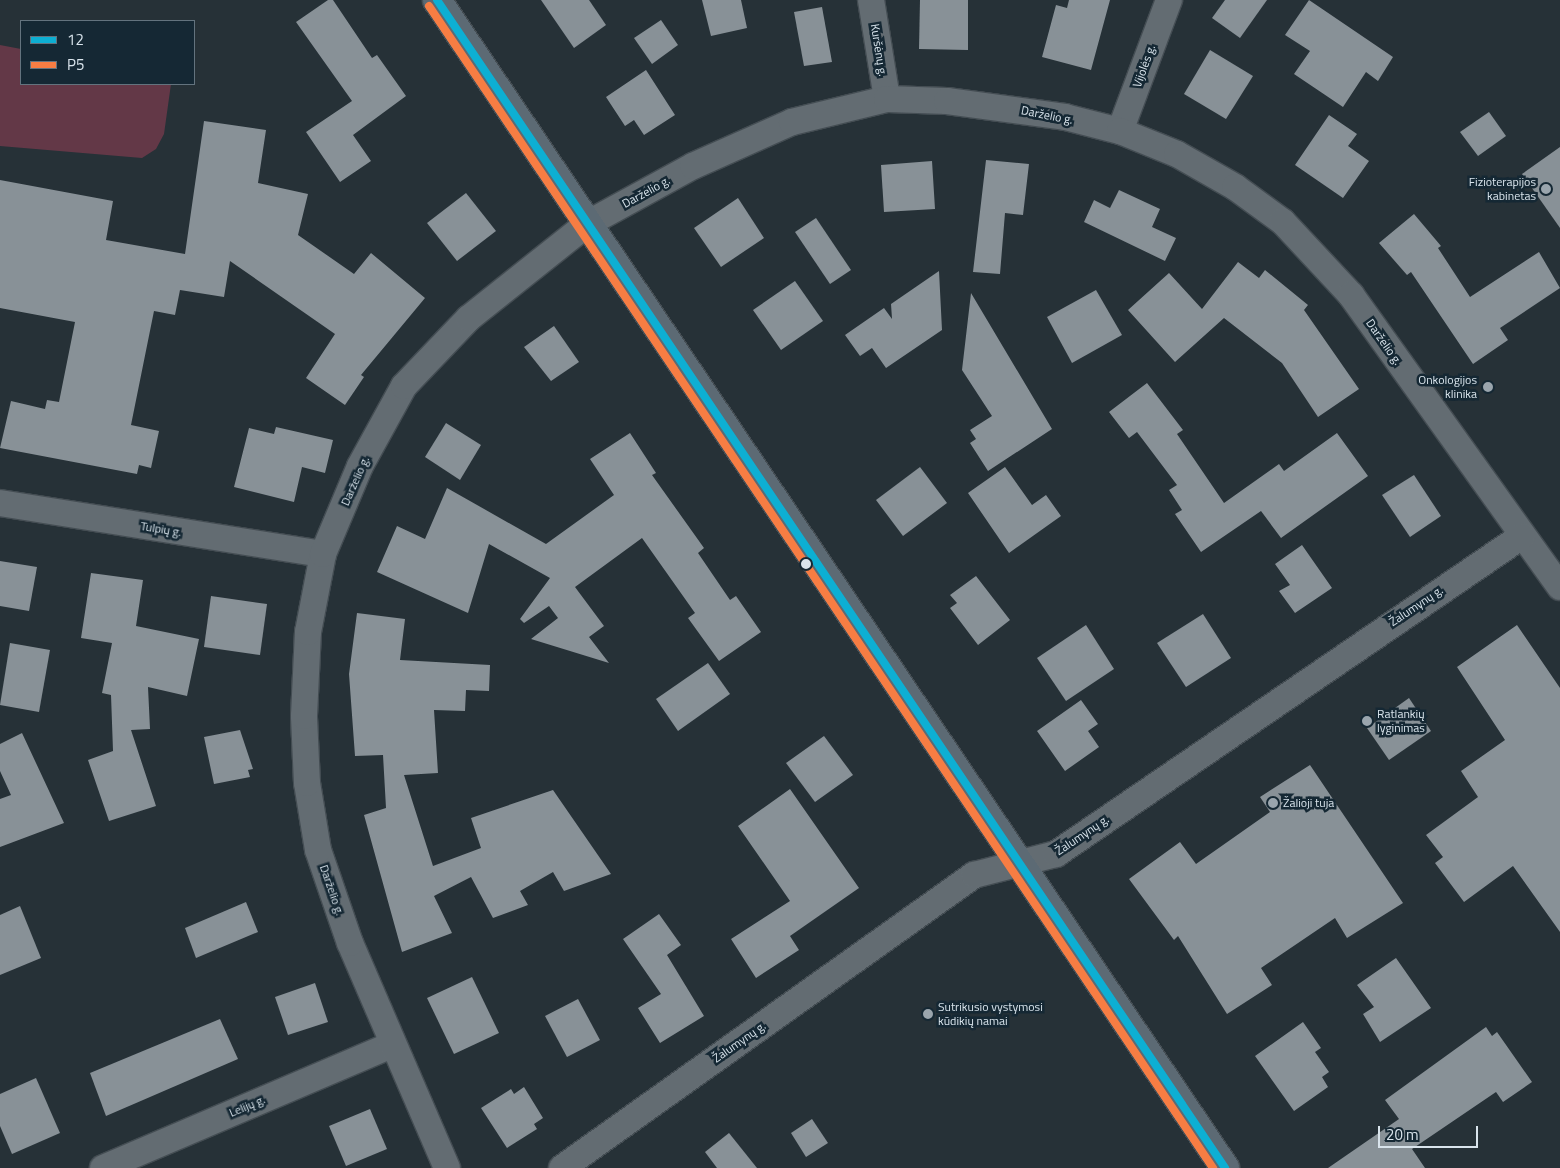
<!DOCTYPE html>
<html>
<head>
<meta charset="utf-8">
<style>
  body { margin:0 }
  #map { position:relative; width:1560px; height:1168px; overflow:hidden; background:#263137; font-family:"Titillium Web",sans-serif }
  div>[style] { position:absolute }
  .green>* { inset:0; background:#633847 }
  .building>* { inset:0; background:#889197 }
  .roads { filter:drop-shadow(1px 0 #444d53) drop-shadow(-1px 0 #444d53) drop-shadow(0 1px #444d53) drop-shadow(0 -1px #444d53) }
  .minor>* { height:26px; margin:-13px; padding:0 13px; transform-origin:13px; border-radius:13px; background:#636c72 }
  .trunk>* { height:28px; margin:-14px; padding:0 14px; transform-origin:14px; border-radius:14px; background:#5c6a74 }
  .bus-1>* { height:8px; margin:-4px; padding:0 4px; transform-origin:4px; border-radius:4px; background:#0dafd3 }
  .bus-2>* { height:8px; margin:-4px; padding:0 4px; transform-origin:4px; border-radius:4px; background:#f77d43 }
  .dots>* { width:14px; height:14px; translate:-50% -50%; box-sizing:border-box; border:2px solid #152834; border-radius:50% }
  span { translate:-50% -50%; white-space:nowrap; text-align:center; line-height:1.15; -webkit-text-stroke:5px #152834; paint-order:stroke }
  .street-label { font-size:12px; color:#d9e4ec }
  .poi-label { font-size:12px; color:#d9e4ec }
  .right { translate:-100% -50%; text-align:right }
  .left { translate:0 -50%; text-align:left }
  .legend { position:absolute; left:20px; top:20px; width:175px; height:65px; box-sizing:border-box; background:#152834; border:1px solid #63737e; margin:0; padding:6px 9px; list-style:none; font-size:15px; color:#d9e4ec }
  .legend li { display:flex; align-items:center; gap:10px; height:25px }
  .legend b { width:25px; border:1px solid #63737e }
  .scale { position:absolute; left:1378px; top:1126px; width:100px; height:22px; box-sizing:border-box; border:2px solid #d9e4ec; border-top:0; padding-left:6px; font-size:15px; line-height:18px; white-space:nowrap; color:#d9e4ec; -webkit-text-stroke:4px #152834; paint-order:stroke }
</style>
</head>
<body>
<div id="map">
  <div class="green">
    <i style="clip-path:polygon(0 45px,21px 49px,21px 84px,171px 84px,164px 134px,156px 149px,142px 158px,0 146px)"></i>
  </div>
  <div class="building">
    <i style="clip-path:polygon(328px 0,333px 0,372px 58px,377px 55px,406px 96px,353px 135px,371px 161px,340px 182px,306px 132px,352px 101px,296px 22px)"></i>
    <i style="clip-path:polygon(541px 0,589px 0,606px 25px,574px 48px)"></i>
    <i style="clip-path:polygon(702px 0,741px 0,747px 28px,711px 36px)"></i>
    <i style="clip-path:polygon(920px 0,968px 0,968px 50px,919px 49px)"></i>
    <i style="clip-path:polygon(1069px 0,1110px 0,1091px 70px,1042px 57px,1056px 5px,1067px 8px)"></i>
    <i style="clip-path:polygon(1225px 0,1267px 0,1240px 38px,1212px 18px)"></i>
    <i style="clip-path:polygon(1309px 0,1393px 57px,1378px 81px,1366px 72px,1343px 107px,1294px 74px,1310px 51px,1285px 35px)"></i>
    <i style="clip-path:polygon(822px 7px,832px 62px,804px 66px,794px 12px)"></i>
    <i style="clip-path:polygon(661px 20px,678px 45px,652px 64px,634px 38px)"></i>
    <i style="clip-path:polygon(1210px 50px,1253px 76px,1226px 119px,1184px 94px)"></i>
    <i style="clip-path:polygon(646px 70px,675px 115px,644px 135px,634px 120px,625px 126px,606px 97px)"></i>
    <i style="clip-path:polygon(1489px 112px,1506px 136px,1478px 156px,1460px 132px)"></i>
    <i style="clip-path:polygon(1329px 115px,1357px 134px,1348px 146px,1369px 161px,1343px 198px,1295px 165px)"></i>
    <i style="clip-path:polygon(204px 121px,266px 130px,258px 183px,308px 194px,298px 235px,354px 274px,371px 253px,425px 298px,361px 375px,364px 377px,345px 405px,306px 378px,335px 334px,230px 261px,224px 297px,180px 290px,175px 315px,154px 311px,131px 425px,159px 431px,151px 468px,139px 465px,137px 474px,0 448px,11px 401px,45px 409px,47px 400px,59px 402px,75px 322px,0 308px,0 180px,113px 201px,106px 240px,185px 254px)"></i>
    <i style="clip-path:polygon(1560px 147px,1560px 228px,1522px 174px)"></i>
    <i style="clip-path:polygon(986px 160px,1029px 164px,1023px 215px,1005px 213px,1000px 274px,973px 272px)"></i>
    <i style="clip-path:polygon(932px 161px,935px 209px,884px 212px,881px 165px)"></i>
    <i style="clip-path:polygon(1119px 190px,1160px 209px,1152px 227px,1176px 238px,1165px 261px,1084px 222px,1094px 200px,1110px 208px)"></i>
    <i style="clip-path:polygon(466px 193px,496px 231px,457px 261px,427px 223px)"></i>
    <i style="clip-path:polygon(738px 198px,764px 238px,721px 267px,694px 228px)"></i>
    <i style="clip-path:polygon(1414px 214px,1441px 246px,1438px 248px,1470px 297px,1539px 252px,1560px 288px,1500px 328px,1508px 340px,1473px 364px,1411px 272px,1407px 275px,1379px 243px)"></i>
    <i style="clip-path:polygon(816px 218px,851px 270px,830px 284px,795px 232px)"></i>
    <i style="clip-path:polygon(1238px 262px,1259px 278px,1265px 270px,1308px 305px,1304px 310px,1359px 389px,1318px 417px,1282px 363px,1224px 318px,1175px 362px,1128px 310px,1169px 273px,1202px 309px)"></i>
    <i style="clip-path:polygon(939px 271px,942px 330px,886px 368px,872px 348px,860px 356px,845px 335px,884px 308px,892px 319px,891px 304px)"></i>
    <i style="clip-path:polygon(795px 281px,823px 321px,781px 350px,753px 310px)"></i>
    <i style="clip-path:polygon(1096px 290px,1122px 335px,1072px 363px,1047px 317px)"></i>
    <i style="clip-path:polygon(971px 293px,1052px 429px,988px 471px,970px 443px,976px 439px,970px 430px,992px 416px,962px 370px)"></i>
    <i style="clip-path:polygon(554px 326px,579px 362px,551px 381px,524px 347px)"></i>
    <i style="clip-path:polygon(1147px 383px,1183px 430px,1177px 434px,1224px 503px,1279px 464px,1284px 471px,1337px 433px,1368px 476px,1281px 538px,1261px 511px,1201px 552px,1175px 514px,1182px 510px,1169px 490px,1177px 485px,1137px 432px,1129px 438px,1109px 412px)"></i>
    <i style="clip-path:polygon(446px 423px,481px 445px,460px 480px,425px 457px)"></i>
    <i style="clip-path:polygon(276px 427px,333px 440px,325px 473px,302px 467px,294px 502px,234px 487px,249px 428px,274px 434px)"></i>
    <i style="clip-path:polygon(630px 433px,656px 473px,652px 475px,704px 548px,698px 553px,730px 600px,736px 596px,761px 632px,719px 661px,688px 618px,695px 613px,642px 538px,575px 587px,604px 626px,589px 637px,609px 663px,531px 639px,558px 618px,549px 606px,524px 623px,520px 619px,550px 578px,489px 544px,468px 613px,377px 572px,397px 526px,425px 539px,447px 488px,546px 544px,614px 495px,590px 459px)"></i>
    <i style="clip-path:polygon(920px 467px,947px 503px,903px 536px,876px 500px)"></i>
    <i style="clip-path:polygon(1005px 467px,1032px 505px,1046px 495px,1061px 516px,1009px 553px,968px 493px)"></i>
    <i style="clip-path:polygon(1414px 475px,1441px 516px,1410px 537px,1382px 495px)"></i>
    <i style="clip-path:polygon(1302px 545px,1332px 588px,1295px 613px,1279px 591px,1290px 585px,1275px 564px)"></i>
    <i style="clip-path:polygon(0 561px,37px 567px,29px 611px,0 606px)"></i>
    <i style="clip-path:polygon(91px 573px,143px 580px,136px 626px,199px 639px,187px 696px,148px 687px,150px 729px,131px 730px,156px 806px,109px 821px,88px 760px,113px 751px,111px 695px,102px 693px,112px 643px,81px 638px)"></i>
    <i style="clip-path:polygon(976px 576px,1010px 620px,978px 645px,950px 608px,957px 603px,950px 595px)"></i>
    <i style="clip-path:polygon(211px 596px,267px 604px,260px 655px,204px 647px)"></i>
    <i style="clip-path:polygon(357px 613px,405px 619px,400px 660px,490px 665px,489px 691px,466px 690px,465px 711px,434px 710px,438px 773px,404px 775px,433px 866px,481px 848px,471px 818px,553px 790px,611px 874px,564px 891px,553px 872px,520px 891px,528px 905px,493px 918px,471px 877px,434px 896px,452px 933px,402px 952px,364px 815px,386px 808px,383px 755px,355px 756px,349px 674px)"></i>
    <i style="clip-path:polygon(1203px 614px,1231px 658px,1186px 687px,1157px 643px)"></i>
    <i style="clip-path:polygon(1086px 625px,1114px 669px,1066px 701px,1037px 658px)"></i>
    <i style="clip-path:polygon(1517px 625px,1560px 688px,1560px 932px,1513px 866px,1464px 902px,1435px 863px,1443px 857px,1426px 835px,1478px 797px,1461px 771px,1505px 740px,1457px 667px)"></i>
    <i style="clip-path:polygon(10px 643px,50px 650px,39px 712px,0 705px)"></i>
    <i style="clip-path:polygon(708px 663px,730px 694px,678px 731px,656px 699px)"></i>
    <i style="clip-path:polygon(1409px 698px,1431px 731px,1389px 760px,1367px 728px)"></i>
    <i style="clip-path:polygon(1081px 700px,1098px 724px,1088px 731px,1099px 747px,1065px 771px,1037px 731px)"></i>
    <i style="clip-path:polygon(240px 730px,253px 769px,248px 770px,250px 777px,214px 784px,204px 737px)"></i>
    <i style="clip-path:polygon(22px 733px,64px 823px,0 847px,0 799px,11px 795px,0 771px,0 744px)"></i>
    <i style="clip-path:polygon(824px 736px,853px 775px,815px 802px,786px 763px)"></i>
    <i style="clip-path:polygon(1310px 765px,1403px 903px,1347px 938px,1335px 918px,1261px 968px,1272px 985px,1227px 1014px,1178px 936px,1174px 940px,1129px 879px,1180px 842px,1196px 864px,1270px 812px,1260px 797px)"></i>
    <i style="clip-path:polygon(790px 789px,859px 888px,790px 936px,799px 950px,756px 978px,731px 939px,790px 901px,738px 826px)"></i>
    <i style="clip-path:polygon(246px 902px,258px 932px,196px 958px,185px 928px)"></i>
    <i style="clip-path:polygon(20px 906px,41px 958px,0 975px,0 915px)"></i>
    <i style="clip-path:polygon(659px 914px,681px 945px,667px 955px,704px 1016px,660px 1043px,638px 1008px,661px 994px,623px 939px)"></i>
    <i style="clip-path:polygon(1396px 958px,1431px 1008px,1380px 1042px,1363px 1014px,1374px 1007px,1357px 985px)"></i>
    <i style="clip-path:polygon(472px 977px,499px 1033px,454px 1054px,427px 998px)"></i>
    <i style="clip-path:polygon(315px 983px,328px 1022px,288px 1035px,275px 997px)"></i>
    <i style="clip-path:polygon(578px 999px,600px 1040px,567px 1057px,545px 1016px)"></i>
    <i style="clip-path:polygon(220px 1019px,238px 1059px,106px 1116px,90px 1073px)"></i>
    <i style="clip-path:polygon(1303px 1022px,1321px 1048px,1315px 1052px,1329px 1072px,1322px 1077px,1328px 1087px,1294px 1111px,1255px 1056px)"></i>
    <i style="clip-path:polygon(1486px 1027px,1492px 1036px,1497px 1032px,1532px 1082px,1503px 1102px,1496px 1092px,1412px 1149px,1425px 1168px,1328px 1168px,1399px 1119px,1385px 1100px)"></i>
    <i style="clip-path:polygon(36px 1078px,60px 1133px,12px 1154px,0 1126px,0 1094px)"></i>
    <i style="clip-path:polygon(524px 1087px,543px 1118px,534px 1124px,537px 1129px,507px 1148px,481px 1108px,511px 1089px,514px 1094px)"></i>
    <i style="clip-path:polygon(370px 1109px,387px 1149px,346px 1166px,329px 1126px)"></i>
    <i style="clip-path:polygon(812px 1119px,828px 1143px,806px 1157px,791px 1133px)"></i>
    <i style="clip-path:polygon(729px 1133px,757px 1168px,717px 1168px,705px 1152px)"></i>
  </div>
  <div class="roads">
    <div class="minor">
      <i style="left:871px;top:0;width:100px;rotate:80.8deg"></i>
      <i style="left:1120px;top:131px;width:140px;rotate:-69.5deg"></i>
      <i style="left:0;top:503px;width:327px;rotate:9deg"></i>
      <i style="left:103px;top:1168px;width:314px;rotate:-23.1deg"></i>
      <i style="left:447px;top:1168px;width:245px;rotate:-113.3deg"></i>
      <i style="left:350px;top:943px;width:98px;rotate:-109deg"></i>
      <i style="left:318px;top:850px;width:68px;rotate:-99.3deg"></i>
      <i style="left:307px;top:783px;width:67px;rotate:-92.6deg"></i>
      <i style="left:304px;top:716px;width:84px;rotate:-87.3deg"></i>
      <i style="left:308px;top:632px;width:79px;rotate:-79.1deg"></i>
      <i style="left:323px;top:554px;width:95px;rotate:-67.2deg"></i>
      <i style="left:360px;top:466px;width:91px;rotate:-61.2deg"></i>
      <i style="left:404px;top:386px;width:94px;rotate:-46.3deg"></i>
      <i style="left:469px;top:318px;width:151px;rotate:-38.5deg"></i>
      <i style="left:587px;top:224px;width:121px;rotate:-28.7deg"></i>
      <i style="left:693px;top:166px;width:108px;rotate:-24deg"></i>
      <i style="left:792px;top:122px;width:98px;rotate:-13.6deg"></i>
      <i style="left:887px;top:99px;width:60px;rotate:1.9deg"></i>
      <i style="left:947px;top:101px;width:119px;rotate:7.7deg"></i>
      <i style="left:1065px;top:117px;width:57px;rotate:14.3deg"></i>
      <i style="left:1120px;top:131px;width:61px;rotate:22deg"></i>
      <i style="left:1177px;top:154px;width:67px;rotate:29.6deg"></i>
      <i style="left:1235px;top:187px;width:59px;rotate:36.1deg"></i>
      <i style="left:1283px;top:222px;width:100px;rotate:47deg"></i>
      <i style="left:1351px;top:295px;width:359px;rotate:54.4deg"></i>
      <i style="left:562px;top:1168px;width:506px;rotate:-35.42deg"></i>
      <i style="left:974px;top:875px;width:85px;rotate:-14.4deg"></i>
      <i style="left:1056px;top:854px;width:564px;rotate:-34.31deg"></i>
    </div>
    <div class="trunk">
      <i style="left:437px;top:0;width:1409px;rotate:55.99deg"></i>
    </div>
  </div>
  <div class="bus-1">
    <i style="left:437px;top:0;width:1409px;rotate:55.99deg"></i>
  </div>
  <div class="bus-2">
    <i style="left:429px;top:6px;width:1402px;rotate:55.99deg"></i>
  </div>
  <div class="dots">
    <i style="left:1546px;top:189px;background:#9aa5ad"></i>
    <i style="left:1488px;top:387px;background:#9aa5ad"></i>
    <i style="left:806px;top:564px;background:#d9e4ec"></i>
    <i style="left:1367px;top:721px;background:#9aa5ad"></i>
    <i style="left:1273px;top:803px;background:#9aa5ad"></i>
    <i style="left:928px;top:1014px;background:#9aa5ad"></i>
  </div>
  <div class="street-label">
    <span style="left:879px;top:50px;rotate:81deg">Kuršėnų g.</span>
    <span style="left:1144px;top:66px;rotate:-70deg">Vijolės g.</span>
    <span style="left:1047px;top:115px;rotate:11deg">Darželio g.</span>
    <span style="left:646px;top:192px;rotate:-29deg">Darželio g.</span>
    <span style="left:1384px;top:342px;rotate:55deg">Darželio g.</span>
    <span style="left:355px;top:481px;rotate:-66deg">Darželio g.</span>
    <span style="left:161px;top:529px;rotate:9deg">Tulpių g.</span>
    <span style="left:1416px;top:606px;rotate:-34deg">Žalumynų g.</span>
    <span style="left:1082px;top:835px;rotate:-34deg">Žalumynų g.</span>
    <span style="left:332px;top:890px;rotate:71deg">Darželio g.</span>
    <span style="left:739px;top:1042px;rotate:-35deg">Žalumynų g.</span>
    <span style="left:247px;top:1106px;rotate:-23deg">Lelijų g.</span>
  </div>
  <div class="poi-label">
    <span class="right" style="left:1536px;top:189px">Fizioterapijos<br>kabinetas</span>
    <span class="right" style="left:1477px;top:387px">Onkologijos<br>klinika</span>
    <span class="left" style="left:1377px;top:721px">Ratlankių<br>lyginimas</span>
    <span class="left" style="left:1283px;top:803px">Žalioji tuja</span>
    <span class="left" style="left:938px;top:1014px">Sutrikusio vystymosi<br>kūdikių namai</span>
  </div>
  <ul class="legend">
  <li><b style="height:6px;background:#0dafd3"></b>12</li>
  <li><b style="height:6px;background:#f77d43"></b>P5</li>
  </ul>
  <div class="scale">20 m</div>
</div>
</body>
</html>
